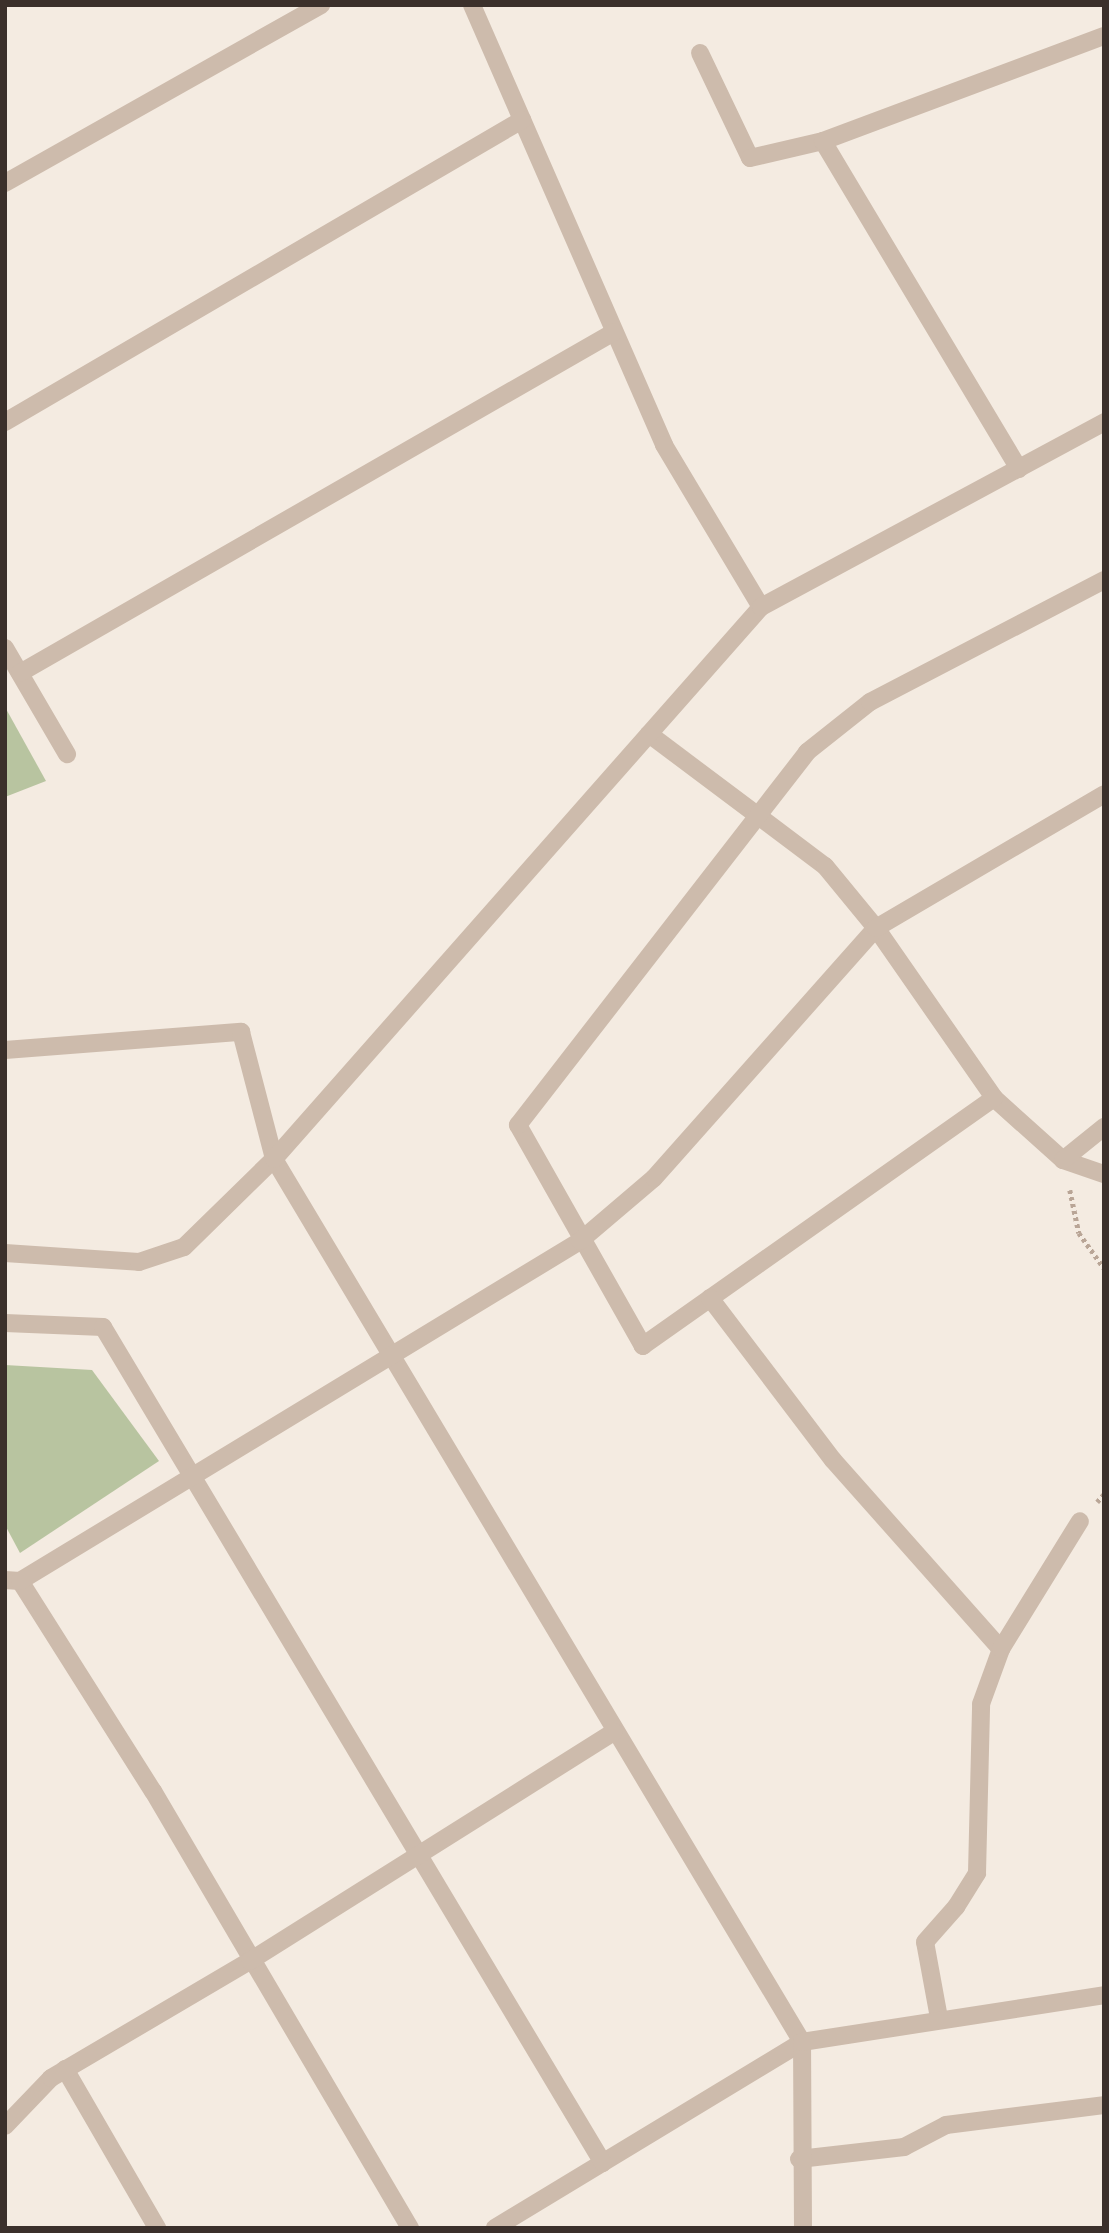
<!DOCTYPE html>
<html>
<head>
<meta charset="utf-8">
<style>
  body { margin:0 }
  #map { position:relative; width:1109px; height:2233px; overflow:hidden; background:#f4ebe1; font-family:Karla,sans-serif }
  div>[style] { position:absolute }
  .green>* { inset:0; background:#b8c4a0 }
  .path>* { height:4.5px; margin-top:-2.25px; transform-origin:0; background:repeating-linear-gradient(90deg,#b9a596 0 3.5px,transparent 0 7px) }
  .minor>* { height:18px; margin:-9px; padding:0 9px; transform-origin:9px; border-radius:9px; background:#cdbbac }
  span { translate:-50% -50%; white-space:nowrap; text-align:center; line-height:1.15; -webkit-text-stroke:5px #fbf5ee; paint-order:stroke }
  .frame { position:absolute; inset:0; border:7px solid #3b302b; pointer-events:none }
</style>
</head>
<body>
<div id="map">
  <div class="green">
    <i style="clip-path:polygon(5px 707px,46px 781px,5px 797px)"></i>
    <i style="clip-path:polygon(5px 1365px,92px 1370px,159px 1461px,20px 1553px,5px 1525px)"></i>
  </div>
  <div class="path">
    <i style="left:1070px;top:1190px;width:44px;rotate:78.2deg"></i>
    <i style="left:1079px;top:1233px;width:43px;rotate:54.5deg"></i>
    <i style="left:1097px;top:1502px;width:11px;rotate:-49deg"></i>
  </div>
  <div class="minor">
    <i style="left:472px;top:5px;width:480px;rotate:66.4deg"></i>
    <i style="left:664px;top:445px;width:189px;rotate:59.1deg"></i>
    <i style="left:700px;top:53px;width:116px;rotate:64.5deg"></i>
    <i style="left:750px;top:158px;width:75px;rotate:-13.1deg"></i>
    <i style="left:5px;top:183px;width:363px;rotate:-29.4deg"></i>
    <i style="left:5px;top:422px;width:599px;rotate:-30.29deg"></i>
    <i style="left:1019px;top:469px;width:382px;rotate:-120.9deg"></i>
    <i style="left:823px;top:141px;width:300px;rotate:-20.5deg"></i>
    <i style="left:5px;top:648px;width:123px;rotate:59.7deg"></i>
    <i style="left:20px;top:673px;width:685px;rotate:-29.86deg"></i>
    <i style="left:649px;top:734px;width:220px;rotate:36.9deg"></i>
    <i style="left:825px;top:866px;width:80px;rotate:50.6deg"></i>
    <i style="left:876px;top:928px;width:207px;rotate:55.2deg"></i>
    <i style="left:994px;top:1098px;width:93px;rotate:41.9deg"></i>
    <i style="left:1063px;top:1160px;width:43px;rotate:18.9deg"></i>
    <i style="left:5px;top:1050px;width:237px;rotate:-4.4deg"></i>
    <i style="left:241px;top:1032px;width:131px;rotate:75.4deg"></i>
    <i style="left:274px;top:1159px;width:1029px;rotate:59.12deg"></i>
    <i style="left:802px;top:2042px;width:359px;rotate:148.8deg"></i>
    <i style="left:994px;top:1098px;width:430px;rotate:144.8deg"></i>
    <i style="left:643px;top:1346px;width:254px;rotate:-119.5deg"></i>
    <i style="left:518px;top:1125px;width:472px;rotate:-52.2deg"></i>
    <i style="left:807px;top:752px;width:80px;rotate:-38.4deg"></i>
    <i style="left:870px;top:702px;width:264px;rotate:-27.5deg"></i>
    <i style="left:1063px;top:1160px;width:53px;rotate:-38.8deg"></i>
    <i style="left:5px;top:1253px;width:134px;rotate:3.8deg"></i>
    <i style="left:139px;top:1262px;width:47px;rotate:-18.4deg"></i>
    <i style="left:184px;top:1247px;width:126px;rotate:-44.4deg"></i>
    <i style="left:274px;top:1159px;width:736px;rotate:-48.58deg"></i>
    <i style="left:761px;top:607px;width:390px;rotate:-28.3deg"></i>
    <i style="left:710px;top:1298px;width:203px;rotate:52.8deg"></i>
    <i style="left:833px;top:1460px;width:253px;rotate:48.4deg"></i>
    <i style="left:5px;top:1323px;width:98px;rotate:2.3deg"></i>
    <i style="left:103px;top:1327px;width:974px;rotate:59.12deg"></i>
    <i style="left:5px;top:1580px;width:15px;rotate:4deg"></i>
    <i style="left:20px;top:1581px;width:249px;rotate:57.7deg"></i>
    <i style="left:153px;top:1791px;width:507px;rotate:59.54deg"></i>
    <i style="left:20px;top:1581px;width:655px;rotate:-31.26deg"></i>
    <i style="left:580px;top:1241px;width:97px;rotate:-40.4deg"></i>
    <i style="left:654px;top:1178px;width:334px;rotate:-48.4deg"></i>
    <i style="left:876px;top:928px;width:264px;rotate:-30.4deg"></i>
    <i style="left:939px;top:2018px;width:77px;rotate:-100.4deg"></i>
    <i style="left:925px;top:1942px;width:47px;rotate:-48.5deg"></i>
    <i style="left:956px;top:1907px;width:40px;rotate:-58deg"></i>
    <i style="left:977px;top:1873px;width:169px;rotate:-88.6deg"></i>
    <i style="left:981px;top:1704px;width:59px;rotate:-70deg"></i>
    <i style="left:1001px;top:1649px;width:150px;rotate:-58.3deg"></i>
    <i style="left:65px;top:2069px;width:184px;rotate:59.9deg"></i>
    <i style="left:5px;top:2126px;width:66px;rotate:-46.2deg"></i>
    <i style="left:51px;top:2078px;width:231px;rotate:-30.5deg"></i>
    <i style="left:250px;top:1961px;width:430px;rotate:-32.2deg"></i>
    <i style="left:799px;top:2159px;width:106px;rotate:-6.5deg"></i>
    <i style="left:904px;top:2147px;width:47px;rotate:-27.6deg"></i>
    <i style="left:946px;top:2125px;width:159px;rotate:-7.2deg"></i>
    <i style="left:803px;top:2228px;width:186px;rotate:-90.3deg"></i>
    <i style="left:802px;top:2042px;width:306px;rotate:-8.8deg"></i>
  </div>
  <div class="frame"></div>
</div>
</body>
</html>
